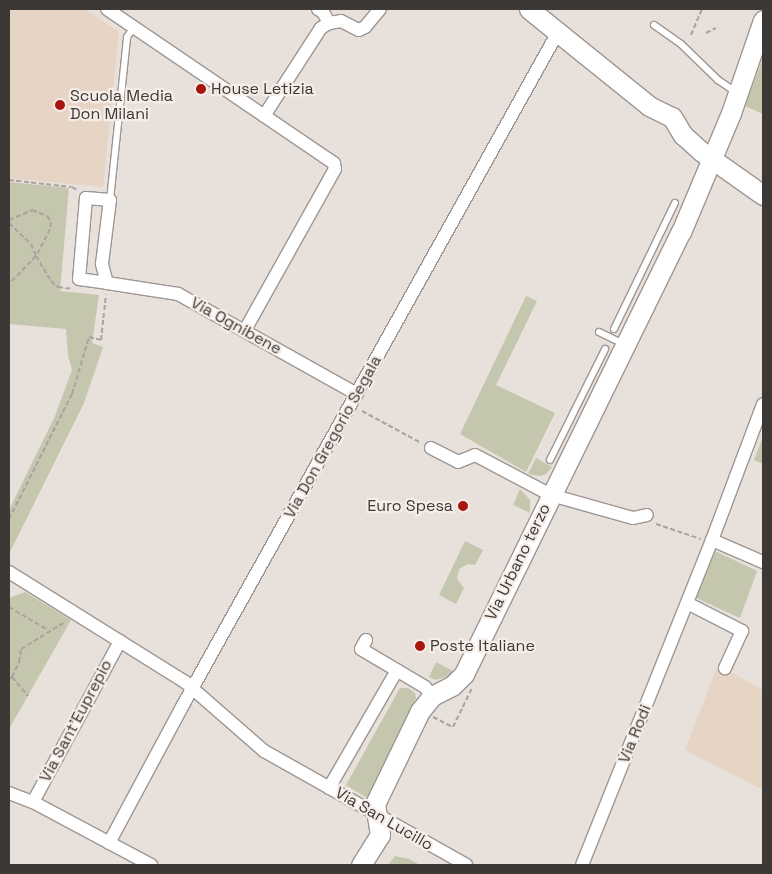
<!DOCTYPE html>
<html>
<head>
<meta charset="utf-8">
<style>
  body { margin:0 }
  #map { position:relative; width:772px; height:874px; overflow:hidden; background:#e8e0db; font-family:"Space Grotesk",sans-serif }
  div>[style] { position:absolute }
  .education>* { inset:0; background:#e6d4c4 }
  .green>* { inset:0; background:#c4c6ae }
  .path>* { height:2px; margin-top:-1px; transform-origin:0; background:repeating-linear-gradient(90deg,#a9a39f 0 5px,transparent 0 7.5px) }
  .roads { filter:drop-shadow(1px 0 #9e9692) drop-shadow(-1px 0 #9e9692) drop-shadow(0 1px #9e9692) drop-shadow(0 -1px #9e9692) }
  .lane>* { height:6px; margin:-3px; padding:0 3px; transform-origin:3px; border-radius:3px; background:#fff }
  .street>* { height:12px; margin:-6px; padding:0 6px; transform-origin:6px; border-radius:6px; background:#fff }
  .secondary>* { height:19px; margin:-9.5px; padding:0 9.5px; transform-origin:9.5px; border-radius:9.5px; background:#fff }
  .dots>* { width:14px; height:14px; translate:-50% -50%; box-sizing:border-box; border:2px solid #f6ede8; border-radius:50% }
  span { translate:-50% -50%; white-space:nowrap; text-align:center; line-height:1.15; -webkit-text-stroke:4.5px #f6ede8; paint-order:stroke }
  .poi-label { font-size:16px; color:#3b3836 }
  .left { translate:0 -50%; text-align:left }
  .right { translate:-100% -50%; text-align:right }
  .street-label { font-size:16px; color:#3b3836 }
  .frame { position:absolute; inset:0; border:10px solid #3b3836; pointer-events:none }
</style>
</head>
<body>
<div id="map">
  <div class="education">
    <i style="clip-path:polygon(9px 9px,85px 9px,119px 32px,103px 187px,9px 178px)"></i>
    <i style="clip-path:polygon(718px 665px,763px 690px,763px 790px,685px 750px)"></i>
  </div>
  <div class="green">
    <i style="clip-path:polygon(763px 58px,763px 114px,745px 106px)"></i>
    <i style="clip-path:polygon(9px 182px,69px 188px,60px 291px,99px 295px,92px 343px,103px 347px,84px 403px,9px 554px,9px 510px,55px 416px,72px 370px,68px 355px,66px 329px,9px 324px)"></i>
    <i style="clip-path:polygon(526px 296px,537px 301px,496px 385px,555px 413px,526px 472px,460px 434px)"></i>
    <i style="clip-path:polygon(763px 437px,763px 464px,754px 460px)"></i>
    <i style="clip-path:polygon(536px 458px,552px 467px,546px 474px,540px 476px,528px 474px)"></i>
    <i style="clip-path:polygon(520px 489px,530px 500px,530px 513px,513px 505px)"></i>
    <i style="clip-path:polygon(465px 541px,483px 550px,475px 565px,468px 564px,459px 569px,457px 579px,464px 588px,456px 604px,439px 595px)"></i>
    <i style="clip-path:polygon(715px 551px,757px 571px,740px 618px,696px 598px)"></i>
    <i style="clip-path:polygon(25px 592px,71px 620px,9px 729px,9px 598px)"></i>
    <i style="clip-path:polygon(436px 662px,453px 671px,449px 676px,436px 680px,429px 677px)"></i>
    <i style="clip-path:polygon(400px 688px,408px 688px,415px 693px,416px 698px,367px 798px,346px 785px)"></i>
    <i style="clip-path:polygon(395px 856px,409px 859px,420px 865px,388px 865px)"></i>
  </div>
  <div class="path">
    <i style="left:706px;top:33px;width:11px;rotate:-27deg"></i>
    <i style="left:691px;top:35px;width:28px;rotate:-67deg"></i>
    <i style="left:762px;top:109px;width:1px"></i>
    <i style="left:9px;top:180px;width:63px;rotate:6.3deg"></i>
    <i style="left:72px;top:187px;width:6px;rotate:31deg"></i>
    <i style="left:9px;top:220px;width:25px;rotate:-23deg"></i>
    <i style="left:32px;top:210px;width:16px;rotate:22deg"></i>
    <i style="left:47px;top:216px;width:7px;rotate:56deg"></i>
    <i style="left:51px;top:222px;width:7px;rotate:98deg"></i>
    <i style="left:50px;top:229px;width:30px;rotate:117deg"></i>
    <i style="left:36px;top:256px;width:39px;rotate:134deg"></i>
    <i style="left:9px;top:223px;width:30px;rotate:44deg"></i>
    <i style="left:31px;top:244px;width:13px;rotate:67deg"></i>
    <i style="left:36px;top:256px;width:29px;rotate:59deg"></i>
    <i style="left:51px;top:281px;width:9px;rotate:41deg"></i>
    <i style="left:58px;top:287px;width:15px;rotate:8deg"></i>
    <i style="left:362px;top:411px;width:67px;rotate:28.5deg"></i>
    <i style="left:9px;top:519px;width:140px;rotate:-63.3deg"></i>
    <i style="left:72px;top:394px;width:59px;rotate:-73.4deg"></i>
    <i style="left:89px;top:337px;width:12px;rotate:14deg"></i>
    <i style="left:101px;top:340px;width:46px;rotate:-83.8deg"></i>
    <i style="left:656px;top:524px;width:47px;rotate:18.4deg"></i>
    <i style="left:9px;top:607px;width:45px;rotate:30.5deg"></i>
    <i style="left:12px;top:677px;width:25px;rotate:50deg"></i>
    <i style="left:9px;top:679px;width:4px;rotate:-34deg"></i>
    <i style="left:12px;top:677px;width:17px;rotate:-65deg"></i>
    <i style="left:19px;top:662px;width:13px;rotate:-81deg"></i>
    <i style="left:21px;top:649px;width:52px;rotate:-31.5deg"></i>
    <i style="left:433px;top:717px;width:22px;rotate:27deg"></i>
    <i style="left:453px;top:727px;width:43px;rotate:-64deg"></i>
  </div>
  <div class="roads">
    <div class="lane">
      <i style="left:654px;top:25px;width:33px;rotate:35deg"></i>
      <i style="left:681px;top:44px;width:52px;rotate:44.2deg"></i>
      <i style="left:718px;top:80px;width:22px;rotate:34deg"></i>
      <i style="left:110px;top:200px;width:164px;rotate:-84deg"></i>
      <i style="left:127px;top:37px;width:12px;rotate:-55deg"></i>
      <i style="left:614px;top:329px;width:140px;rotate:-64.2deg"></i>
      <i style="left:599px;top:332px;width:28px;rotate:26deg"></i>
      <i style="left:550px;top:460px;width:124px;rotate:-63.6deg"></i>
    </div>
    <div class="street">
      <i style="left:107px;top:9px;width:274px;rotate:34.2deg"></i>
      <i style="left:334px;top:163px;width:6px;rotate:81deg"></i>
      <i style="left:335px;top:169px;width:184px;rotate:119.2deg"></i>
      <i style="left:318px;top:9px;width:6px;rotate:31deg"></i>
      <i style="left:323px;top:12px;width:13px;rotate:61deg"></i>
      <i style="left:264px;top:116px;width:105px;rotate:-57.1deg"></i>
      <i style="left:321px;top:28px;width:9px;rotate:-32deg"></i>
      <i style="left:329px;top:23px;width:12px;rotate:-9deg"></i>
      <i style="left:341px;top:21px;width:20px;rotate:27deg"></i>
      <i style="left:359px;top:30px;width:7px;rotate:-27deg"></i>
      <i style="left:365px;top:27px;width:23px;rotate:-50deg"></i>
      <i style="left:107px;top:283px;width:20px;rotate:-105deg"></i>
      <i style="left:102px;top:264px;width:64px;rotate:-82.9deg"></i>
      <i style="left:110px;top:200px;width:24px;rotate:-175deg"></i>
      <i style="left:86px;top:198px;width:81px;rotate:94.9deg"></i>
      <i style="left:79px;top:279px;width:28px;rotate:8deg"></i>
      <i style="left:107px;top:283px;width:72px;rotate:8.8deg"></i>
      <i style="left:178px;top:294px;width:205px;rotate:29.2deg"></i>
      <i style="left:431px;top:448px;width:30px;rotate:27deg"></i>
      <i style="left:458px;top:462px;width:18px;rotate:-22deg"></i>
      <i style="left:475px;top:455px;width:86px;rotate:27.8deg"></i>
      <i style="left:551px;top:495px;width:85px;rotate:15.7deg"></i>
      <i style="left:633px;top:518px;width:14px;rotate:-12deg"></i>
      <i style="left:712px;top:540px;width:56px;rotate:23.3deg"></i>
      <i style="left:9px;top:572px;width:208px;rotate:32deg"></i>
      <i style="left:185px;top:682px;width:105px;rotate:41.1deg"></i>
      <i style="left:264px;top:751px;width:232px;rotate:29.4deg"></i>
      <i style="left:687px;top:603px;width:62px;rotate:27deg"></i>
      <i style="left:742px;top:631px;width:41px;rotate:114.7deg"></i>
      <i style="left:366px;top:640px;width:10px;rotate:119deg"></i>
      <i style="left:361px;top:649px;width:74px;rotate:30.7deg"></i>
      <i style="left:425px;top:687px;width:11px;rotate:52deg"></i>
      <i style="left:329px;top:788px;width:136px;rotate:-60deg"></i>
      <i style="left:9px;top:793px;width:26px;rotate:21deg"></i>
      <i style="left:33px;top:802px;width:134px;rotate:28.1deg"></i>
      <i style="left:33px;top:802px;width:183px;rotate:-61.6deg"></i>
      <i style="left:109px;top:843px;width:157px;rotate:-61.8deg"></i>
      <i style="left:183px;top:705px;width:770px;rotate:-60.87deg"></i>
      <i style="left:582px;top:865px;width:350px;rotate:-68.2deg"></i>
      <i style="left:712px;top:540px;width:145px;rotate:-69.4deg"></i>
    </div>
    <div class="secondary">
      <i style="left:529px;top:9px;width:154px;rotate:38.9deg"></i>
      <i style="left:649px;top:106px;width:25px;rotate:26deg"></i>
      <i style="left:672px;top:117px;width:21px;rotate:59deg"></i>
      <i style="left:683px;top:135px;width:25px;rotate:42deg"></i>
      <i style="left:702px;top:152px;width:75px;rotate:35.2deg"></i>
      <i style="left:361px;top:865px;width:36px;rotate:-58deg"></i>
      <i style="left:380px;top:835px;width:31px;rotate:-99deg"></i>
      <i style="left:375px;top:804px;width:103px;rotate:-64.2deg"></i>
      <i style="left:420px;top:711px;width:19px;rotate:-51deg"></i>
      <i style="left:432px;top:696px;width:22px;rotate:-27deg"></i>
      <i style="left:452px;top:686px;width:17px;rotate:-45deg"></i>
      <i style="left:464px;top:674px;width:492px;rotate:-63.9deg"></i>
      <i style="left:681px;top:232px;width:129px;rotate:-67.2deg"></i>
      <i style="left:731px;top:113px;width:98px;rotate:-71deg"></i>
    </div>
  </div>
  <div class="dots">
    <i style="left:201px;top:89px;background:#a8150e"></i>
    <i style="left:60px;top:105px;background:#a8150e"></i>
    <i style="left:463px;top:506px;background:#a8150e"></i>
    <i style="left:420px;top:646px;background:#a8150e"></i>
  </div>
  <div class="poi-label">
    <span class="left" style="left:211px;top:89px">House Letizia</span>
    <span class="left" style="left:70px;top:105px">Scuola Media<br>Don Milani</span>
    <span class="right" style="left:453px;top:506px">Euro Spesa</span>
    <span class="left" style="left:430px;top:646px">Poste Italiane</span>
  </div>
  <div class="street-label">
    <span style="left:236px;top:326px;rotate:29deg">Via Ognibene</span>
    <span style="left:333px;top:437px;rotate:-61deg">Via Don Gregorio Segala</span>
    <span style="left:518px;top:562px;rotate:-64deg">Via Urbano terzo</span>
    <span style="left:76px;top:721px;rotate:-62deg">Via Sant'Euprepio</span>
    <span style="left:635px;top:734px;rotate:-68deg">Via Rodi</span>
    <span style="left:384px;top:819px;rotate:30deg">Via San Lucillo</span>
  </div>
  <div class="frame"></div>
</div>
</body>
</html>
